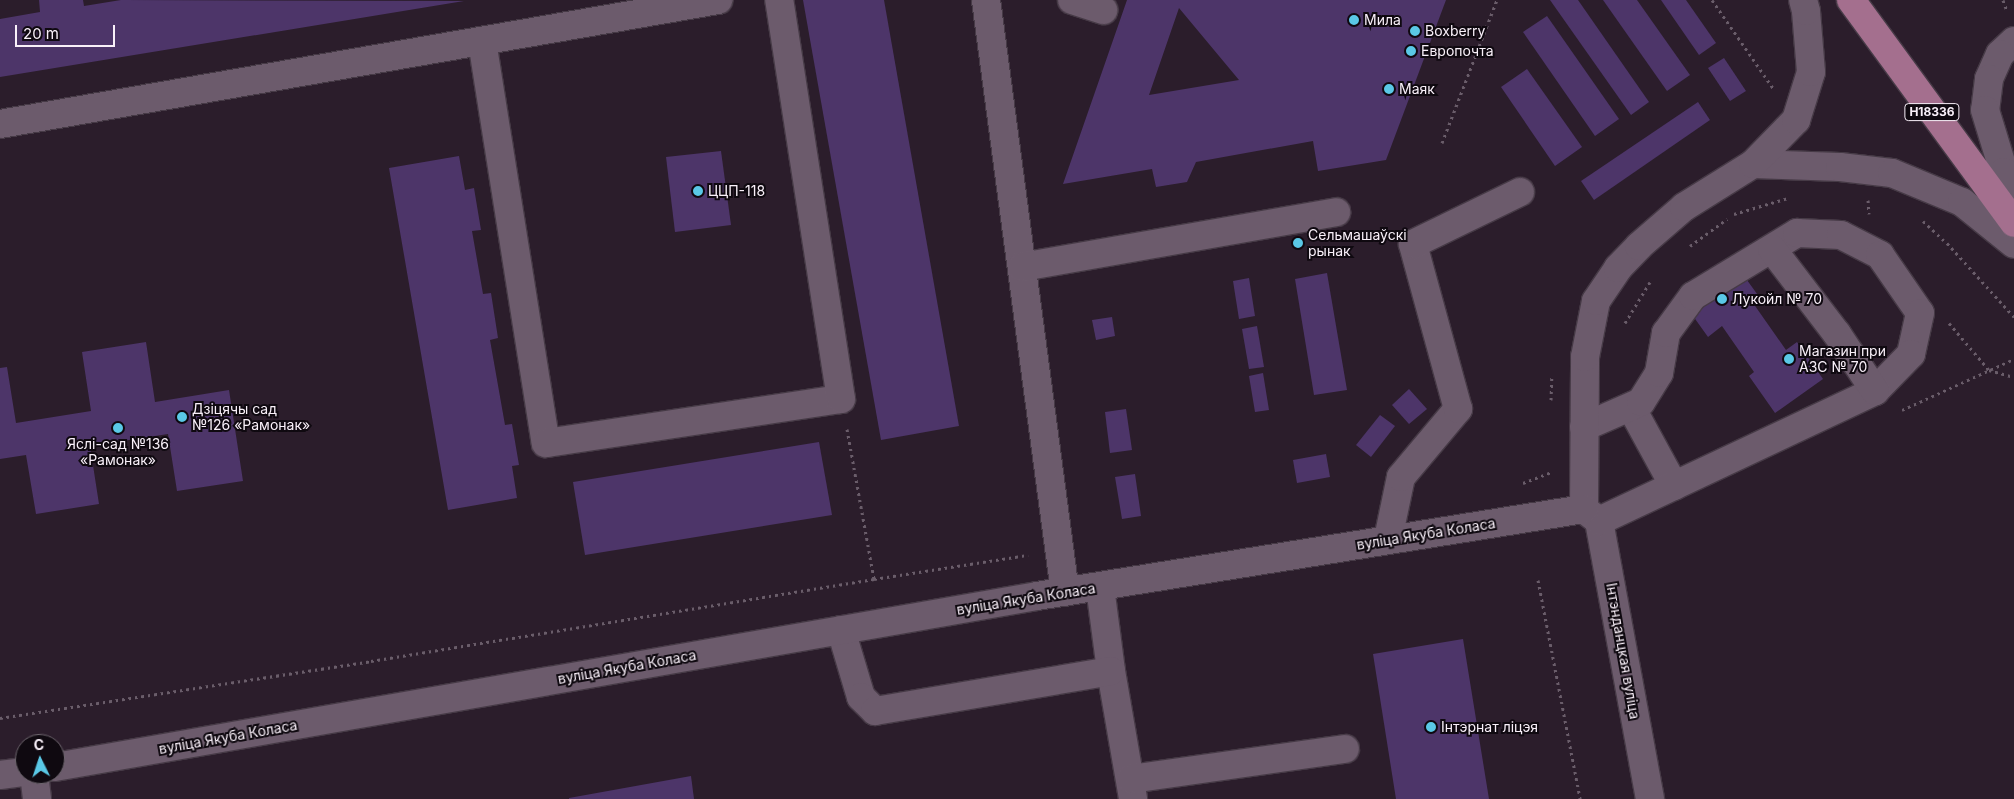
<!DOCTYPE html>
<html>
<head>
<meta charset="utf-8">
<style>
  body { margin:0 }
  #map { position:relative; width:2014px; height:799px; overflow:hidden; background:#2b1d2b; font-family:Inter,sans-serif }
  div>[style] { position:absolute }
  .building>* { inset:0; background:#4d3569 }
  .path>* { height:3px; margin-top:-1.5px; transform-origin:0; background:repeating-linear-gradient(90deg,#6a5d6a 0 2.5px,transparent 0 6.5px) }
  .roads { filter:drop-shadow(1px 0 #463a46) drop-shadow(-1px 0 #463a46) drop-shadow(0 1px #463a46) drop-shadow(0 -1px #463a46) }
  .minor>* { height:28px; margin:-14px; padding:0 14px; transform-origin:14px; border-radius:14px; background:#6c5b6c }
  .major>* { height:28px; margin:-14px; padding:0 14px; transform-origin:14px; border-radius:14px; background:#a46f8e }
  .dots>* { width:14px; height:14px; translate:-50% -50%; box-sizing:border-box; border:2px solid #0f0910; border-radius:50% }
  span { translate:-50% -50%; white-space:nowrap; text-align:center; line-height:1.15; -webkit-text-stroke:4px #0f0910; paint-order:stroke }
  .shield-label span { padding:1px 4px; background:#0f0910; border:1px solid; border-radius:4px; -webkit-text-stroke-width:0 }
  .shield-label { font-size:12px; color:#f9f0f9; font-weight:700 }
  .poi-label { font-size:14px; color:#f9f0f9 }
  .left { translate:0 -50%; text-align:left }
  .street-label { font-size:14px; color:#f9f0f9 }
  .north { position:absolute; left:15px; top:734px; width:50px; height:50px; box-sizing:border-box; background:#0f0910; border:1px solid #6d656d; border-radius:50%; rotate:356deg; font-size:14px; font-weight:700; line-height:20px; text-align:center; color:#f9f0f9 }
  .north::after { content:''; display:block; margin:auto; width:18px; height:22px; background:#5ac8e6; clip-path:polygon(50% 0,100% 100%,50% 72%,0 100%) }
  .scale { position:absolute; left:15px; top:25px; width:100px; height:22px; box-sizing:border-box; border:2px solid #f9f0f9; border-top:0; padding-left:6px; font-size:15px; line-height:18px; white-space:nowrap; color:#f9f0f9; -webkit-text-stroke:4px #0f0910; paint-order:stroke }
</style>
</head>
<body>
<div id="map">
  <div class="building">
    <i style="clip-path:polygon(39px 0,83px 0,84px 6px,121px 0,464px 1px,0 77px,0 19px,40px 12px)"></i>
    <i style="clip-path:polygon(803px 0,884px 0,959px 426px,881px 440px)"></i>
    <i style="clip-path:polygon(evenodd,1127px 0,1446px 0,1386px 160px,1318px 171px,1313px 141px,1196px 162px,1187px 182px,1156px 187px,1152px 169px,1063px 184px,1127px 0,1179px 8px,1239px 80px,1149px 95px,1179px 8px)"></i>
    <i style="clip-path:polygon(1550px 0,1578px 0,1649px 102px,1631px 115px)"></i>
    <i style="clip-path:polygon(1603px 0,1637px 0,1690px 75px,1667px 91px)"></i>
    <i style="clip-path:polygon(1661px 0,1686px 0,1716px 43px,1699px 55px)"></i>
    <i style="clip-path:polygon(1547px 16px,1619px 119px,1595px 136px,1523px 32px)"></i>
    <i style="clip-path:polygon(1724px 58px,1746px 91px,1730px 101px,1708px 68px)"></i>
    <i style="clip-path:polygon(1527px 69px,1582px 147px,1555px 166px,1501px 87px)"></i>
    <i style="clip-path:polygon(1698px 102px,1710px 120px,1594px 200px,1581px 181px)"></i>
    <i style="clip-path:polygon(721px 151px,731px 225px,675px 232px,666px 157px)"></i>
    <i style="clip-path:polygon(459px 156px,465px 190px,474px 188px,481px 230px,472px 231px,483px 294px,491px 293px,498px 338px,490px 340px,505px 425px,512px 424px,519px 465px,512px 466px,517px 498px,448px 510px,389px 168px)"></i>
    <i style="clip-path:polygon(1731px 258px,1760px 298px,1753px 303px,1786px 350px,1797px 342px,1823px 379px,1775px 413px,1749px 376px,1754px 372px,1722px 326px,1708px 337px,1678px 295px)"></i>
    <i style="clip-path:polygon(1327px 273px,1347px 390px,1314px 395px,1295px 279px)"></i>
    <i style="clip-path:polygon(1249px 278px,1255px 316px,1239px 319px,1233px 281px)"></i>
    <i style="clip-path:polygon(1112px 317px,1115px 336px,1096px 340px,1092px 320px)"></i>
    <i style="clip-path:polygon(1257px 326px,1264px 367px,1249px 369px,1242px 329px)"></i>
    <i style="clip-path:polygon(146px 342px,155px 402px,229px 390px,243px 481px,177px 491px,168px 434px,90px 446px,99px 504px,36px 514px,26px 455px,0 459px,0 368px,7px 367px,16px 423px,91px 411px,82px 352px)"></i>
    <i style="clip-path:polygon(1263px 373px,1269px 410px,1255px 412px,1249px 376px)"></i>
    <i style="clip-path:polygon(1409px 389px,1427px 409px,1409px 424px,1392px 405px)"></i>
    <i style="clip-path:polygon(1126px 409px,1132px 450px,1110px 453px,1105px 412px)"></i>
    <i style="clip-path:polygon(1380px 415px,1395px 426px,1371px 457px,1356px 445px)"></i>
    <i style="clip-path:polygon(819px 442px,832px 515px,585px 555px,573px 482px)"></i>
    <i style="clip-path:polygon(1326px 454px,1330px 477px,1297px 483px,1293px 460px)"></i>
    <i style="clip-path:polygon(1135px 474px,1141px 516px,1122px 519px,1115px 477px)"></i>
    <i style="clip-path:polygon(1463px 639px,1489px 799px,1396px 799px,1373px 654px)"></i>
    <i style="clip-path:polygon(691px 776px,694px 799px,569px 799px,569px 798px)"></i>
  </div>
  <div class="path">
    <i style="left:1712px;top:0;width:107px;rotate:55.3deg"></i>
    <i style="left:2003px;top:0;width:12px;rotate:70deg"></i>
    <i style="left:1442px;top:143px;width:153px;rotate:-69deg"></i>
    <i style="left:1868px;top:200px;width:14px;rotate:86deg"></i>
    <i style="left:1734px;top:214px;width:56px;rotate:-16.5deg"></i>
    <i style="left:1923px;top:221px;width:33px;rotate:43deg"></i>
    <i style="left:1947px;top:243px;width:100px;rotate:47.8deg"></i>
    <i style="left:1690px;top:246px;width:46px;rotate:-36.1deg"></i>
    <i style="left:1625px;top:323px;width:48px;rotate:-58.6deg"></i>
    <i style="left:1949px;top:323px;width:62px;rotate:49.6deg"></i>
    <i style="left:1989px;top:370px;width:26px;rotate:16deg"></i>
    <i style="left:1551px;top:400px;width:24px;rotate:-88deg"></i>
    <i style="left:1902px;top:410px;width:123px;rotate:-24.5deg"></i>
    <i style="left:847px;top:429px;width:152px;rotate:79.8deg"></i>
    <i style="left:874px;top:579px;width:156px;rotate:-8.9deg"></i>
    <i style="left:1523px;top:483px;width:31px;rotate:-21deg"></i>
    <i style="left:1538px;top:580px;width:223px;rotate:79.1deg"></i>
    <i style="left:0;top:718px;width:375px;rotate:-8.7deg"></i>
    <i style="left:371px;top:661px;width:510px;rotate:-9.26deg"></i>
  </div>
  <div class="roads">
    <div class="minor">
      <i style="left:986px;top:0;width:597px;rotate:82.4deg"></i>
      <i style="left:1072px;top:0;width:33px;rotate:18deg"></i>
      <i style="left:482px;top:41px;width:407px;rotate:81deg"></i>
      <i style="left:546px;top:443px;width:298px;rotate:-8.5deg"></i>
      <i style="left:841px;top:399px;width:404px;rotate:-98.8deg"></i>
      <i style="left:2014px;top:41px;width:19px;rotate:137deg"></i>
      <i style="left:2000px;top:54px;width:27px;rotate:114deg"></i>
      <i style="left:1989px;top:79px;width:31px;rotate:97deg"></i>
      <i style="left:1985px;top:110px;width:65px;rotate:73deg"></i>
      <i style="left:2004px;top:172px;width:23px;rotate:65deg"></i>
      <i style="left:0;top:124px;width:729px;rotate:-9.8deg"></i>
      <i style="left:1753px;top:164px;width:87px;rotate:2deg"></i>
      <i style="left:1840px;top:167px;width:52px;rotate:6.6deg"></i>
      <i style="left:1892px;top:173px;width:76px;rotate:22.5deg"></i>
      <i style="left:1962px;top:202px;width:67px;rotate:38.9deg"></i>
      <i style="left:1022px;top:267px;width:319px;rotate:-9.9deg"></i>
      <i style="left:1631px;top:407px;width:90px;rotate:61.4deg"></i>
      <i style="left:1584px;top:427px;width:62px;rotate:-23.7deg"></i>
      <i style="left:1641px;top:402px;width:34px;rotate:-58deg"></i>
      <i style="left:1659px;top:373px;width:41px;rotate:-80.1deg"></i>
      <i style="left:1666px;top:333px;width:46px;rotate:-53.9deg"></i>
      <i style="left:1693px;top:296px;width:122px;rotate:-31.2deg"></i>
      <i style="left:1797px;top:233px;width:44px;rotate:2.6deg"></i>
      <i style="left:1841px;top:235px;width:44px;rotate:27.1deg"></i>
      <i style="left:1880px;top:255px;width:70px;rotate:55.4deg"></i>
      <i style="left:1920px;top:313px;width:42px;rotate:102.4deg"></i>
      <i style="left:1911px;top:354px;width:52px;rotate:134.2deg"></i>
      <i style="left:1584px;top:509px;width:152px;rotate:-89.6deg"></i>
      <i style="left:1585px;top:357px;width:57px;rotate:-78.9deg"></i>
      <i style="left:1596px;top:301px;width:40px;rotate:-56deg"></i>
      <i style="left:1618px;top:268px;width:30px;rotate:-46deg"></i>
      <i style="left:1639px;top:246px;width:60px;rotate:-40.9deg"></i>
      <i style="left:1684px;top:207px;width:81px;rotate:-31.9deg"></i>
      <i style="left:1753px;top:164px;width:62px;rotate:-45.7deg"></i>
      <i style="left:1796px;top:120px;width:50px;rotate:-72.6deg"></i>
      <i style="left:1811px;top:72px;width:61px;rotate:-94.7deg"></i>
      <i style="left:1806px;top:11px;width:11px;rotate:-105deg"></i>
      <i style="left:1585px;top:510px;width:18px;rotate:38deg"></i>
      <i style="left:1599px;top:521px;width:283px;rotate:79.6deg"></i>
      <i style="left:1599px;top:521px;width:305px;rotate:-25.2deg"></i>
      <i style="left:1875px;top:391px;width:69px;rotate:-123.7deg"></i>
      <i style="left:1837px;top:334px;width:107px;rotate:-127.4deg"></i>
      <i style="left:1388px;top:539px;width:63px;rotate:-78.2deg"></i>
      <i style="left:1401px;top:477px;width:89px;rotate:-50deg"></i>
      <i style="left:1458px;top:409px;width:171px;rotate:-105.3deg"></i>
      <i style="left:1413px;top:244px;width:119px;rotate:-25.9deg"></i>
      <i style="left:1100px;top:587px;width:85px;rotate:82.5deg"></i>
      <i style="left:1111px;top:671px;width:130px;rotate:80.2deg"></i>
      <i style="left:841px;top:630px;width:70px;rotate:73.4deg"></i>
      <i style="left:861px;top:697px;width:20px;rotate:45deg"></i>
      <i style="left:875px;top:711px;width:239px;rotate:-9.6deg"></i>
      <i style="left:55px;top:767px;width:997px;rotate:-9.88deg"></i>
      <i style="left:1037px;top:596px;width:554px;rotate:-9.04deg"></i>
      <i style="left:34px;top:774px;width:25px;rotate:83deg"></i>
      <i style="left:0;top:775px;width:25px;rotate:-7deg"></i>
      <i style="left:1131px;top:779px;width:216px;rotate:-8deg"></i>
    </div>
    <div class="major">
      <i style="left:1851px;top:0;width:276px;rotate:53.8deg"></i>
    </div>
  </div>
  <div class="dots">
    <i style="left:1354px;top:20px;background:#5ac8e6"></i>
    <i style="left:1415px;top:31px;background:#5ac8e6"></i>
    <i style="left:1411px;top:51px;background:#5ac8e6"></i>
    <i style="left:1389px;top:89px;background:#5ac8e6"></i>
    <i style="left:698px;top:191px;background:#5ac8e6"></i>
    <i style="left:1298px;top:243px;background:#5ac8e6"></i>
    <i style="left:1722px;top:299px;background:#5ac8e6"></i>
    <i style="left:1789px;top:359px;background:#5ac8e6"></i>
    <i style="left:182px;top:417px;background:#5ac8e6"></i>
    <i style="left:118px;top:428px;background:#5ac8e6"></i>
    <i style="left:1431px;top:727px;background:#5ac8e6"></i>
  </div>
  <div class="shield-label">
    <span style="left:1932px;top:112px">Н18336</span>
  </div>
  <div class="poi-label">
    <span class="left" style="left:1364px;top:20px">Мила</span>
    <span class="left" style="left:1425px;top:31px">Boxberry</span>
    <span class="left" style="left:1421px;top:51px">Европочта</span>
    <span class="left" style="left:1399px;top:89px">Маяк</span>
    <span class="left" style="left:708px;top:191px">ЦЦП-118</span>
    <span class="left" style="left:1308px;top:243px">Сельмашаўскі<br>рынак</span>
    <span class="left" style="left:1732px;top:299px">Лукойл № 70</span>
    <span class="left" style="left:1799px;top:359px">Магазин при<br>АЗС № 70</span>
    <span class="left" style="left:192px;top:417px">Дзіцячы сад<br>№126 «Рамонак»</span>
    <span style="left:118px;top:452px">Яслі-сад №136<br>«Рамонак»</span>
    <span class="left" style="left:1441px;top:727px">Інтэрнат ліцэя</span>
  </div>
  <div class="street-label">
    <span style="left:1426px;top:534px;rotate:-9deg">вуліца Якуба Коласа</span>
    <span style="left:1026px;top:599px;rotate:-9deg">вуліца Якуба Коласа</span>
    <span style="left:1623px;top:651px;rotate:80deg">Інтэнданцкая вуліца</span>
    <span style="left:627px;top:667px;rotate:-10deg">вуліца Якуба Коласа</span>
    <span style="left:228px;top:737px;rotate:-10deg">вуліца Якуба Коласа</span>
  </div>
  <div class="north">С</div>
  <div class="scale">20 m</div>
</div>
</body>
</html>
